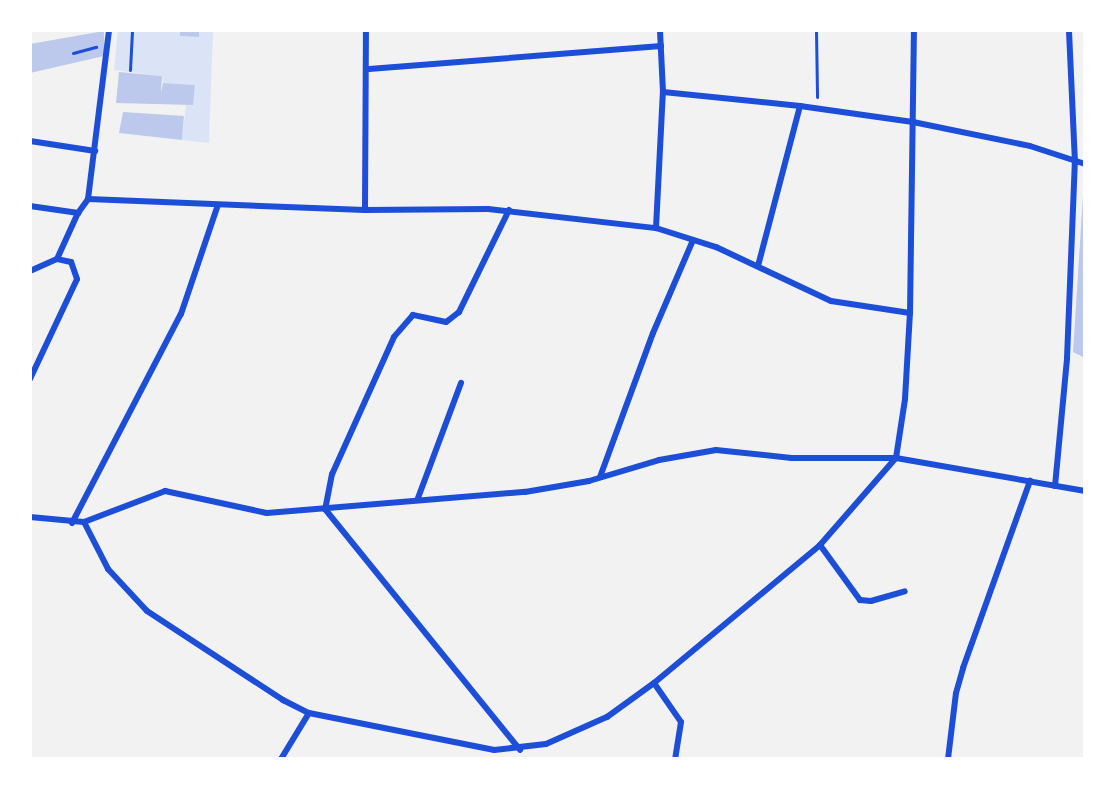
<!DOCTYPE html>
<html>
<head>
<meta charset="utf-8">
<style>
  body { margin:0 }
  #map { position:relative; width:1115px; height:789px; overflow:hidden; background:#f2f2f2; font-family:"Noto Sans",sans-serif }
  div>[style] { position:absolute }
  .green>* { inset:0; background:#dbe4f7 }
  .building>* { inset:0; background:#bdc9ec }
  .path>* { height:3px; margin:-1.5px; padding:0 1.5px; transform-origin:1.5px; border-radius:1.5px; background:#1d4ed8 }
  .minor>* { height:6px; margin:-3px; padding:0 3px; transform-origin:3px; border-radius:3px; background:#1d4ed8 }
  span { translate:-50% -50%; white-space:nowrap; text-align:center; line-height:1.15; -webkit-text-stroke:4.5px #fff; paint-order:stroke }
  .frame { position:absolute; inset:0; border:32px solid #fff; pointer-events:none }
</style>
</head>
<body>
<div id="map">
  <div class="green">
    <i style="clip-path:polygon(118px 30px,180px 30px,180px 36px,198px 37px,199px 30px,213px 30px,209px 143px,182px 140px,186px 105px,193px 104px,195px 85px,163px 83px,162px 76px,114px 70px)"></i>
  </div>
  <div class="building">
    <i style="clip-path:polygon(180px 30px,199px 30px,199px 37px,180px 36px)"></i>
    <i style="clip-path:polygon(104px 31px,104px 56px,30px 73px,30px 44px)"></i>
    <i style="clip-path:polygon(119px 72px,162px 76px,161px 93px,163px 83px,195px 85px,193px 105px,116px 103px)"></i>
    <i style="clip-path:polygon(123px 112px,184px 116px,182px 140px,119px 133px)"></i>
    <i style="clip-path:polygon(1083px 196px,1085px 196px,1085px 358px,1073px 352px)"></i>
  </div>
  <div class="path">
    <i style="left:816px;top:30px;width:67px;rotate:89.1deg"></i>
    <i style="left:73px;top:53px;width:24px;rotate:-15deg"></i>
    <i style="left:130px;top:70px;width:40px;rotate:-87.1deg"></i>
  </div>
  <div class="minor">
    <i style="left:369px;top:69px;width:293px;rotate:-4.5deg"></i>
    <i style="left:663px;top:92px;width:138px;rotate:5.8deg"></i>
    <i style="left:800px;top:106px;width:114px;rotate:8.1deg"></i>
    <i style="left:913px;top:122px;width:119px;rotate:11.6deg"></i>
    <i style="left:1030px;top:146px;width:58px;rotate:18.1deg"></i>
    <i style="left:30px;top:141px;width:66px;rotate:8.7deg"></i>
    <i style="left:88px;top:199px;width:277px;rotate:2.3deg"></i>
    <i style="left:365px;top:210px;width:123px;rotate:-0.5deg"></i>
    <i style="left:488px;top:209px;width:169px;rotate:6.5deg"></i>
    <i style="left:656px;top:228px;width:63px;rotate:17.6deg"></i>
    <i style="left:716px;top:247px;width:127px;rotate:25.2deg"></i>
    <i style="left:831px;top:301px;width:80px;rotate:8.6deg"></i>
    <i style="left:30px;top:206px;width:49px;rotate:8.3deg"></i>
    <i style="left:365px;top:210px;width:180px;rotate:-89.7deg"></i>
    <i style="left:509px;top:210px;width:114px;rotate:116.1deg"></i>
    <i style="left:459px;top:312px;width:16px;rotate:142deg"></i>
    <i style="left:446px;top:322px;width:34px;rotate:-168deg"></i>
    <i style="left:413px;top:315px;width:29px;rotate:131deg"></i>
    <i style="left:394px;top:337px;width:150px;rotate:114.3deg"></i>
    <i style="left:332px;top:474px;width:36px;rotate:101deg"></i>
    <i style="left:325px;top:509px;width:310px;rotate:51deg"></i>
    <i style="left:656px;top:228px;width:136px;rotate:-87.1deg"></i>
    <i style="left:663px;top:92px;width:62px;rotate:-92.8deg"></i>
    <i style="left:758px;top:266px;width:165px;rotate:-75.3deg"></i>
    <i style="left:30px;top:271px;width:30px;rotate:-24deg"></i>
    <i style="left:57px;top:259px;width:51px;rotate:-65.5deg"></i>
    <i style="left:78px;top:213px;width:17px;rotate:-54deg"></i>
    <i style="left:88px;top:199px;width:170px;rotate:-82.9deg"></i>
    <i style="left:30px;top:379px;width:110px;rotate:-64.8deg"></i>
    <i style="left:77px;top:279px;width:18px;rotate:-109deg"></i>
    <i style="left:71px;top:262px;width:14px;rotate:-168deg"></i>
    <i style="left:600px;top:477px;width:153px;rotate:-69.8deg"></i>
    <i style="left:653px;top:333px;width:101px;rotate:-66.7deg"></i>
    <i style="left:1055px;top:486px;width:129px;rotate:-84.6deg"></i>
    <i style="left:1067px;top:358px;width:195px;rotate:-87.7deg"></i>
    <i style="left:1075px;top:163px;width:133px;rotate:-92.6deg"></i>
    <i style="left:418px;top:498px;width:123px;rotate:-69.5deg"></i>
    <i style="left:30px;top:517px;width:54px;rotate:5.3deg"></i>
    <i style="left:84px;top:522px;width:87px;rotate:-20.9deg"></i>
    <i style="left:165px;top:491px;width:104px;rotate:12.2deg"></i>
    <i style="left:267px;top:513px;width:259px;rotate:-4.7deg"></i>
    <i style="left:525px;top:492px;width:65px;rotate:-9.8deg"></i>
    <i style="left:589px;top:481px;width:73px;rotate:-16.7deg"></i>
    <i style="left:659px;top:460px;width:58px;rotate:-10deg"></i>
    <i style="left:716px;top:450px;width:76px;rotate:6deg"></i>
    <i style="left:792px;top:458px;width:104px"></i>
    <i style="left:896px;top:458px;width:192px;rotate:9.9deg"></i>
    <i style="left:84px;top:522px;width:53px;rotate:62.9deg"></i>
    <i style="left:108px;top:569px;width:57px;rotate:47.1deg"></i>
    <i style="left:147px;top:611px;width:163px;rotate:33.2deg"></i>
    <i style="left:283px;top:700px;width:29px;rotate:27deg"></i>
    <i style="left:309px;top:713px;width:189px;rotate:11.3deg"></i>
    <i style="left:494px;top:750px;width:52px;rotate:-6.6deg"></i>
    <i style="left:546px;top:744px;width:67px;rotate:-23.9deg"></i>
    <i style="left:607px;top:717px;width:58px;rotate:-35.9deg"></i>
    <i style="left:654px;top:683px;width:216px;rotate:-39.7deg"></i>
    <i style="left:820px;top:545px;width:116px;rotate:-48.9deg"></i>
    <i style="left:896px;top:458px;width:60px;rotate:-81.3deg"></i>
    <i style="left:905px;top:399px;width:86px;rotate:-86.7deg"></i>
    <i style="left:910px;top:313px;width:283px;rotate:-89.2deg"></i>
    <i style="left:72px;top:523px;width:236px;rotate:-62.5deg"></i>
    <i style="left:181px;top:314px;width:115px;rotate:-71.3deg"></i>
    <i style="left:820px;top:545px;width:68px;rotate:54deg"></i>
    <i style="left:860px;top:600px;width:11px;rotate:5deg"></i>
    <i style="left:871px;top:601px;width:35px;rotate:-16deg"></i>
    <i style="left:654px;top:683px;width:47px;rotate:55.3deg"></i>
    <i style="left:681px;top:722px;width:37px;rotate:99deg"></i>
    <i style="left:281px;top:759px;width:54px;rotate:-58.7deg"></i>
    <i style="left:948px;top:759px;width:66px;rotate:-83.1deg"></i>
    <i style="left:956px;top:693px;width:26px;rotate:-74deg"></i>
    <i style="left:963px;top:668px;width:199px;rotate:-70.3deg"></i>
  </div>
  <div class="frame"></div>
</div>
</body>
</html>
